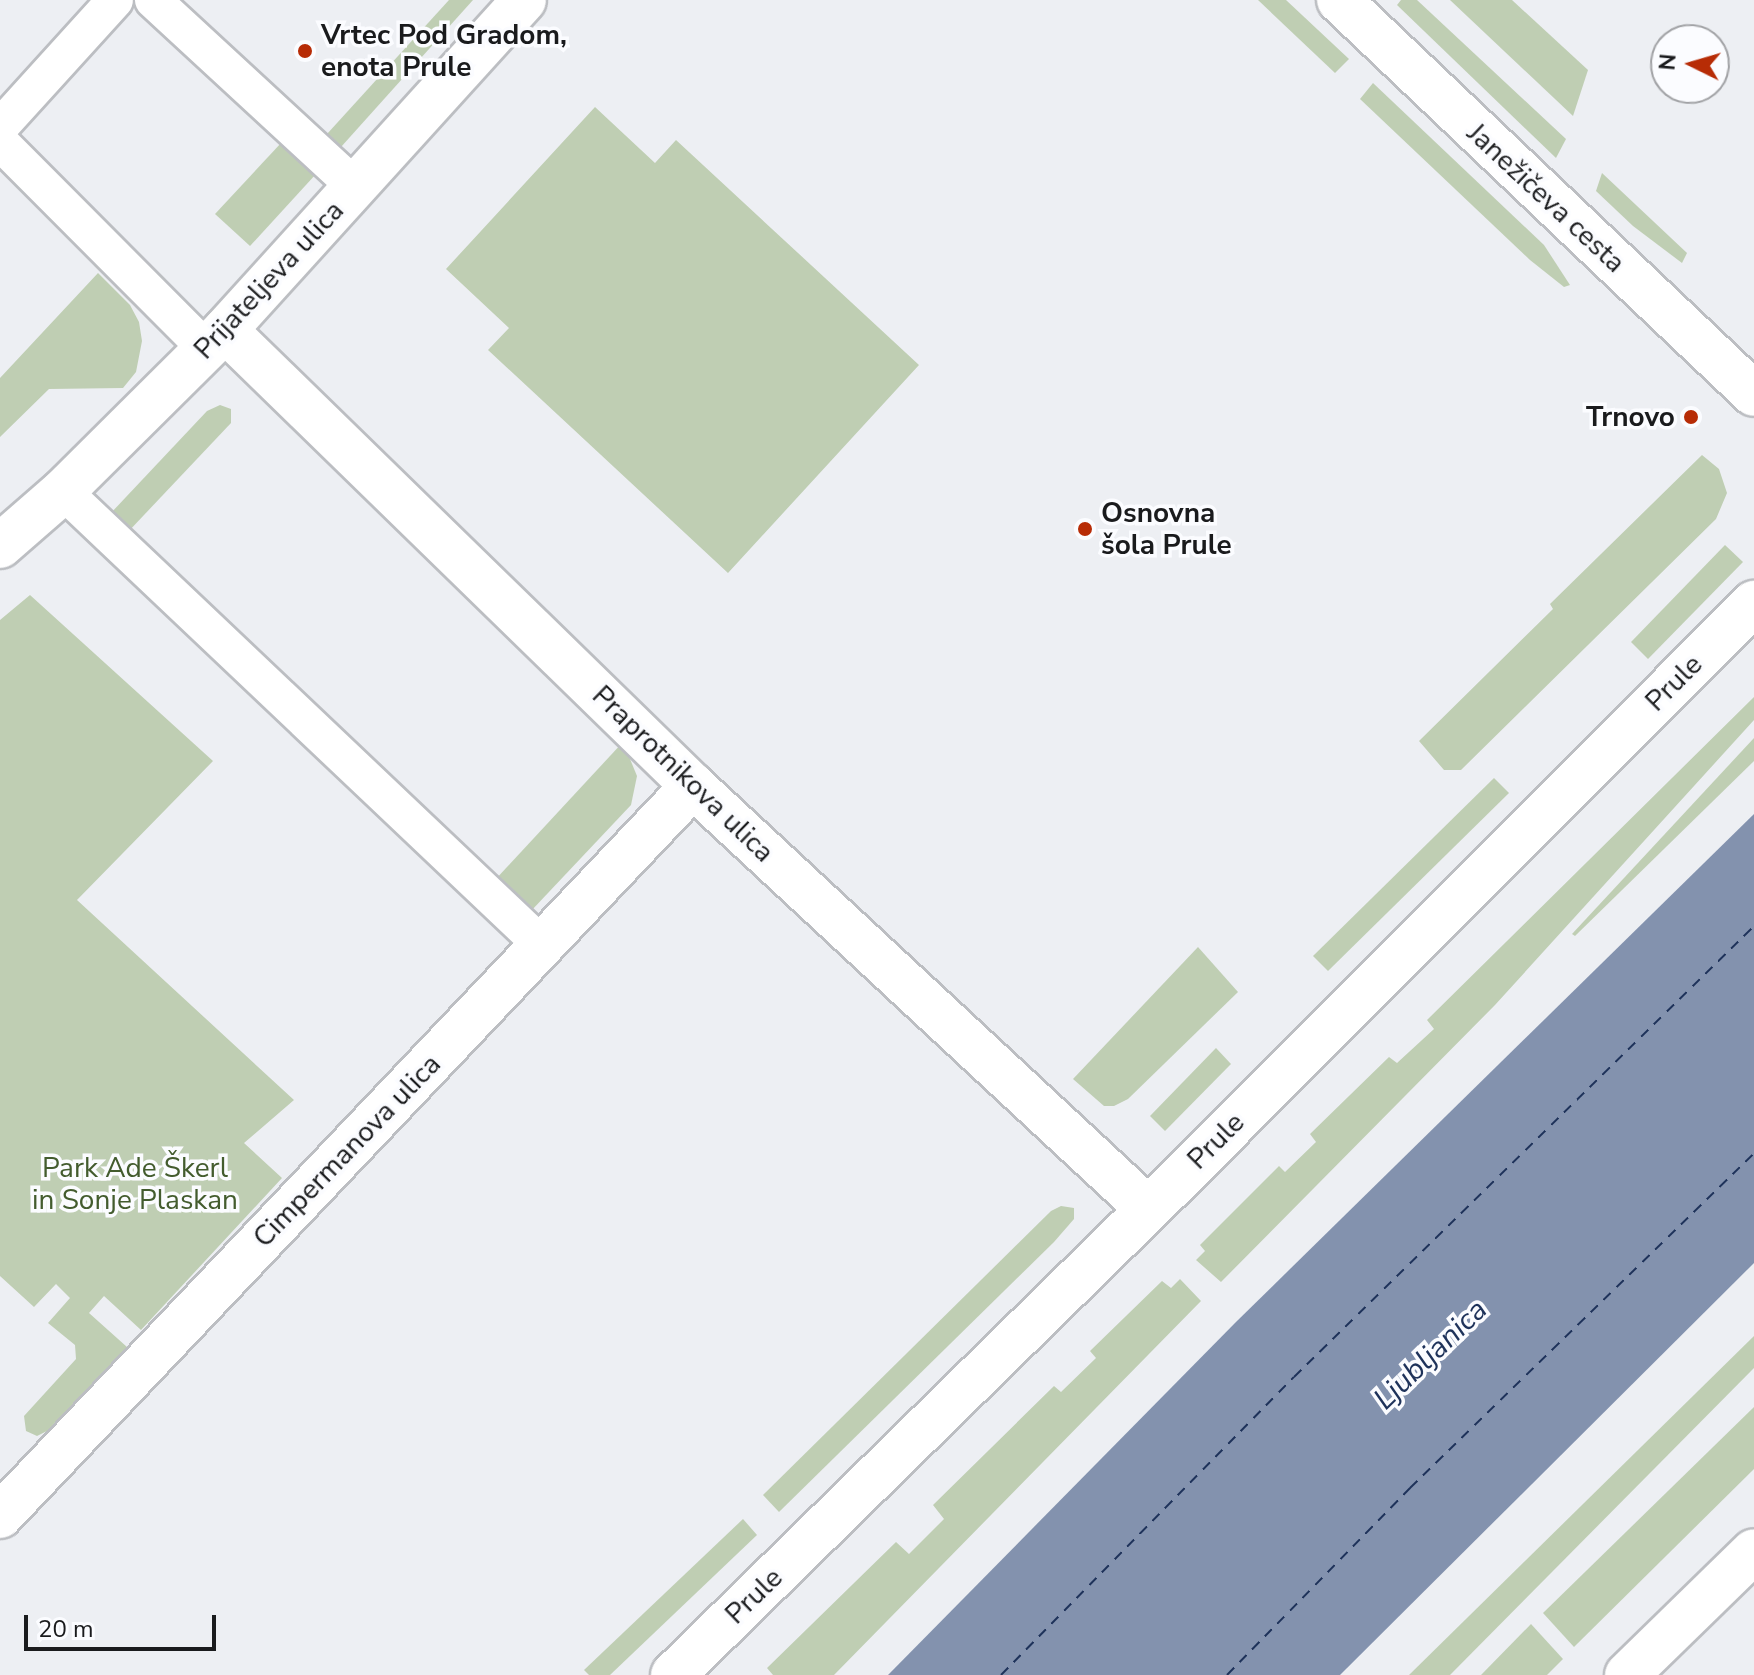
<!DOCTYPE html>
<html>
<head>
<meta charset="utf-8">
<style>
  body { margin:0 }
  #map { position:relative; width:1754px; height:1675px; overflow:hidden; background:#edeff3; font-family:"Nunito Sans",sans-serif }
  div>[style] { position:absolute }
  .green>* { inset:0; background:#bfceb3 }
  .water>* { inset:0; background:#8392ae }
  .ferry>* { height:2px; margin-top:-1px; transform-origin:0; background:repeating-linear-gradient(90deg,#1e325a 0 10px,transparent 0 18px) }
  .roads { filter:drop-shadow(2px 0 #bcbec2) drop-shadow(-2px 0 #bcbec2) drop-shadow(0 2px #bcbec2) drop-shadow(0 -2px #bcbec2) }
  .service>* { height:36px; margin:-18px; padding:0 18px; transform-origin:18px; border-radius:18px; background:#fff }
  .minor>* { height:44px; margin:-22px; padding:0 22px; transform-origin:22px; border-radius:22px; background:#fff }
  .tertiary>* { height:44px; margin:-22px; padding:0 22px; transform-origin:22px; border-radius:22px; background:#fff }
  .dots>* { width:22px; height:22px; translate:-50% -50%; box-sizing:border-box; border:4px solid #fbfcff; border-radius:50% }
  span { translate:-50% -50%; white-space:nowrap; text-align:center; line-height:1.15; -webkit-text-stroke:7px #fbfcff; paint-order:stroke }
  .poi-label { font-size:28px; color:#1a1b1d; font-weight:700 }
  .left { translate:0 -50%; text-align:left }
  .right { translate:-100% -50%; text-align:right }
  .street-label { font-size:28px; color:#1a1b1d }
  .park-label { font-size:28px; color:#435c2e }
  .water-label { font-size:30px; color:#1e325a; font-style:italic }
  .north { position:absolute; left:1650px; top:24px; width:80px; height:80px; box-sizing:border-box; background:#fbfcff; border:2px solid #a1a2a5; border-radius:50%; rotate:275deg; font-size:22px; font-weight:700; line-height:32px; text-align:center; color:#1a1b1d }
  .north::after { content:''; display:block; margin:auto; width:28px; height:36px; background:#b72c06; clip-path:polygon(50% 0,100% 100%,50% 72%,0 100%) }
  .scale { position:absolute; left:24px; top:1615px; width:192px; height:36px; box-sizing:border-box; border:4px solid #1a1b1d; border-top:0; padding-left:10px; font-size:24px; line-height:28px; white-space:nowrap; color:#1a1b1d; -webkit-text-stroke:6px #fbfcff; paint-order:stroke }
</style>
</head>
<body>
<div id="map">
  <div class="green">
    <i style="clip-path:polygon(449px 0,473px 0,341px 147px,327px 134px)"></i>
    <i style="clip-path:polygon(1258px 0,1286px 0,1349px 59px,1335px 73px)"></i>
    <i style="clip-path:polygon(1401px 0,1417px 0,1566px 139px,1556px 158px,1397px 5px)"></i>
    <i style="clip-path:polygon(1450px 0,1512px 0,1588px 70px,1573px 116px)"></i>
    <i style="clip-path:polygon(1373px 83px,1544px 245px,1570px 285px,1564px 287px,1530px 260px,1360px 99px)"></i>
    <i style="clip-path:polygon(595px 107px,655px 163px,676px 140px,919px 365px,728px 573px,488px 350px,509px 328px,446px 269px)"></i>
    <i style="clip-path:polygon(282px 142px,316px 174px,250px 246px,215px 214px)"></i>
    <i style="clip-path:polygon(1602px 173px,1687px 253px,1682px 263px,1633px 226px,1596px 191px)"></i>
    <i style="clip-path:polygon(98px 273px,130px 305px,139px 322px,142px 341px,136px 372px,123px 388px,49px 389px,0 437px,0 378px)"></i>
    <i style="clip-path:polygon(220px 405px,231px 409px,231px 423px,127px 533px,110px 514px,207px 411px)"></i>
    <i style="clip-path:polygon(1702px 455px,1719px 469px,1727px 493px,1716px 519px,1461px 770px,1444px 770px,1419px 741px,1553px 609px,1550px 604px)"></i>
    <i style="clip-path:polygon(1725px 545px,1743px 562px,1648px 659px,1631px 642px)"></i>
    <i style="clip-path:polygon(30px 595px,213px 761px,77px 900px,294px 1100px,244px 1143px,282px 1178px,141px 1330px,104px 1296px,89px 1313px,127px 1347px,47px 1431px,37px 1436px,26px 1431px,24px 1416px,76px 1359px,75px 1345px,48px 1323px,70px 1298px,56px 1284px,34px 1307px,0 1276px,0 620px)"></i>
    <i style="clip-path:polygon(1754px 697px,1754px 720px,1495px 1005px,1221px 1282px,1196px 1260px,1205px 1251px,1200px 1245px,1279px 1166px,1285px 1172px,1316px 1142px,1310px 1134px,1389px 1057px,1397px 1063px,1434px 1029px,1427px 1020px)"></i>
    <i style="clip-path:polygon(1754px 738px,1754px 761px,1575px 936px,1572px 934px)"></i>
    <i style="clip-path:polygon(623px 742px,637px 776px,631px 805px,531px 911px,495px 880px)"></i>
    <i style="clip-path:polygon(1494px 778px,1509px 793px,1328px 971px,1313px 956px)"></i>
    <i style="clip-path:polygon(1198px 947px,1238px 992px,1128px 1099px,1114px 1106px,1104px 1106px,1073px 1079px)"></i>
    <i style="clip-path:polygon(1216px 1048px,1231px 1064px,1165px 1131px,1150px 1116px)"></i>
    <i style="clip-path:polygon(1061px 1206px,1074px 1208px,1074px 1219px,1054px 1242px,779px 1512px,763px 1495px,1051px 1211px)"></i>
    <i style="clip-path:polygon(1180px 1279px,1201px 1301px,834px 1675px,773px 1675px,767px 1668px,896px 1542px,909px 1554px,944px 1519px,933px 1505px,1054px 1386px,1061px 1392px,1096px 1358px,1090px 1351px,1162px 1281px,1171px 1288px)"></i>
    <i style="clip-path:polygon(1754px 1336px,1754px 1368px,1450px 1675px,1409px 1675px)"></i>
    <i style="clip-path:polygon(1754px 1407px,1754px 1469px,1574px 1647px,1543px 1613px)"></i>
    <i style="clip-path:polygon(743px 1519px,757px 1535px,610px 1675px,589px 1675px,584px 1670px)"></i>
    <i style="clip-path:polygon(1531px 1624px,1563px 1659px,1547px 1675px,1481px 1675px)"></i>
  </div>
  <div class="water">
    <i style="clip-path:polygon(1754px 814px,1754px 1263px,1340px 1675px,888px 1675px,1236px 1322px)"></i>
  </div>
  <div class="ferry">
    <i style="left:1001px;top:1675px;width:418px;rotate:-45.5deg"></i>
    <i style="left:1294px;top:1377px;width:644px;rotate:-44.43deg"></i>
    <i style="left:1227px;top:1675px;width:262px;rotate:-45.6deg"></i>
    <i style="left:1410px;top:1488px;width:479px;rotate:-44.2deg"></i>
  </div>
  <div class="roads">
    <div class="service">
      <i style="left:153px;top:0;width:276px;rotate:42.7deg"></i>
      <i style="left:0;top:127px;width:171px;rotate:-47.8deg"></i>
      <i style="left:0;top:142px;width:292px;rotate:45.1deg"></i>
      <i style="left:63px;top:491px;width:660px;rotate:43.47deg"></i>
    </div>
    <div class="minor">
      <i style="left:225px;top:330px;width:653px;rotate:44.26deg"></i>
      <i style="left:693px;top:786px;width:621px;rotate:42.91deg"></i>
      <i style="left:0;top:546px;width:84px;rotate:-41.1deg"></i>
      <i style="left:63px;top:491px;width:228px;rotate:-44.8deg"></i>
      <i style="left:225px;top:330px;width:445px;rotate:-47.8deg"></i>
      <i style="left:0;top:1516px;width:1007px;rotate:-46.49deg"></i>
      <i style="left:673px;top:1675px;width:703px;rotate:-44.42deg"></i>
      <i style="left:1175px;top:1183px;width:820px;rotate:-45.05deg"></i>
      <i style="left:1627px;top:1675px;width:177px;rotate:-44.3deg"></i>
    </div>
    <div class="tertiary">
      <i style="left:1339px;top:0;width:572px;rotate:43.51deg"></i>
    </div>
  </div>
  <div class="dots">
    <i style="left:305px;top:51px;background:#b72c06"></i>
    <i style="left:1691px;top:417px;background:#b72c06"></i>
    <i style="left:1085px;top:529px;background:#b72c06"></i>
  </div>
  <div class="poi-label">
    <span class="left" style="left:321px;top:51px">Vrtec Pod Gradom,<br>enota Prule</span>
    <span class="right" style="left:1675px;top:417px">Trnovo</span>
    <span class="left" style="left:1101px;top:529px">Osnovna<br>šola Prule</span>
  </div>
  <div class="street-label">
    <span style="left:1546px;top:198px;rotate:43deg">Janežičeva cesta</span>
    <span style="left:269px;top:280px;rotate:-47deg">Prijateljeva ulica</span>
    <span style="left:1674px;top:683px;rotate:-45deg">Prule</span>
    <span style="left:683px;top:774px;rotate:44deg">Praprotnikova ulica</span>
    <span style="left:1216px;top:1141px;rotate:-45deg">Prule</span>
    <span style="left:347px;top:1151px;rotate:-46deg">Cimpermanova ulica</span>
    <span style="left:754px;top:1596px;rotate:-44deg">Prule</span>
  </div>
  <div class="park-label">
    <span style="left:135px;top:1184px">Park Ade Škerl<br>in Sonje Plaskan</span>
  </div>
  <div class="water-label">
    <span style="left:1431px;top:1355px;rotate:-44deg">Ljubljanica</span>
  </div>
  <div class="north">N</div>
  <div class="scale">20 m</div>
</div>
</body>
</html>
